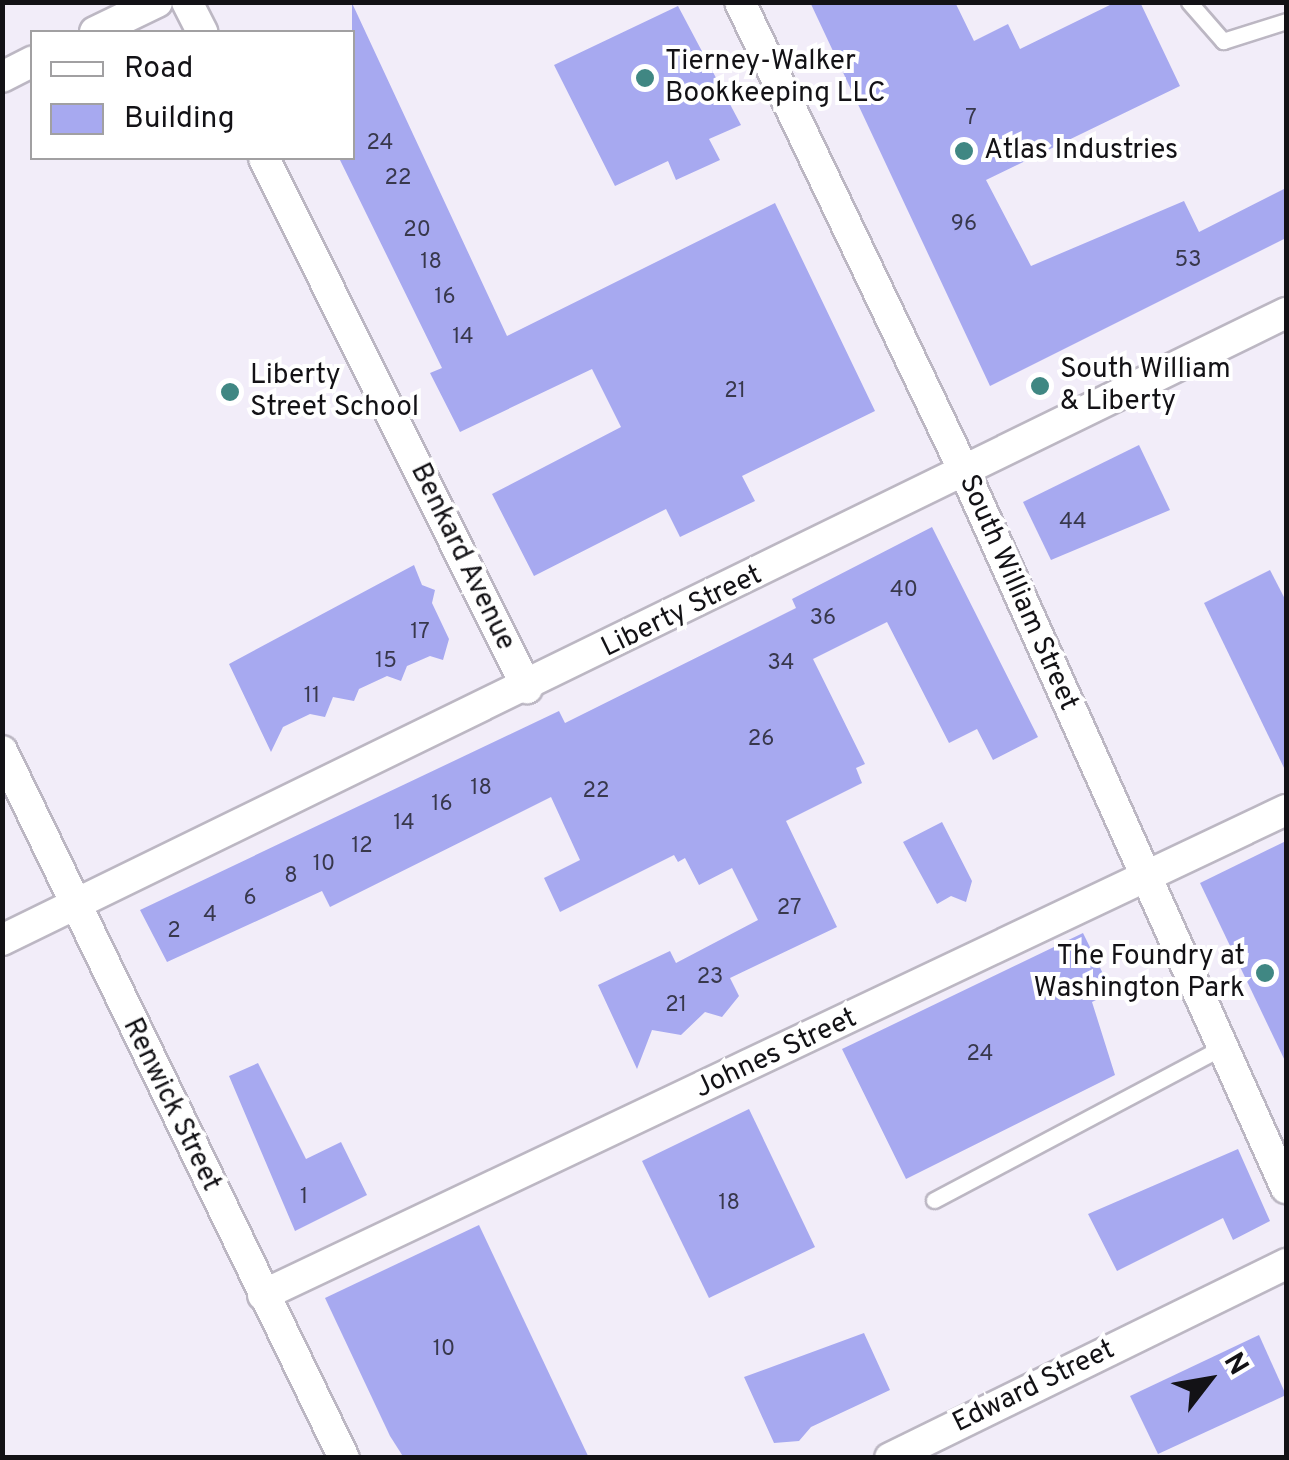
<!DOCTYPE html>
<html>
<head>
<meta charset="utf-8">
<style>
  body { margin:0 }
  #map { position:relative; width:1289px; height:1460px; overflow:hidden; background:#f2edf9; font-family:Overpass,sans-serif }
  div>[style] { position:absolute }
  .building>* { inset:0; background:#a7a9f0 }
  .roads { filter:drop-shadow(2px 0 #bcb7c3) drop-shadow(-2px 0 #bcb7c3) drop-shadow(0 2px #bcb7c3) drop-shadow(0 -2px #bcb7c3) }
  .lane>* { height:15px; margin:-7.5px; padding:0 7.5px; transform-origin:7.5px; border-radius:7.5px; background:#fff }
  .street>* { height:30px; margin:-15px; padding:0 15px; transform-origin:15px; border-radius:15px; background:#fff }
  .dots>* { width:28px; height:28px; translate:-50% -50%; box-sizing:border-box; border:5px solid #fff; border-radius:50% }
  span { translate:-50% -50%; white-space:nowrap; text-align:center; line-height:1.15; -webkit-text-stroke:8px #fff; paint-order:stroke }
  .number-label { font-size:22px; color:#38384c }
  .number-label span { -webkit-text-stroke-width:0 }
  .poi-label { font-size:28px; color:#131216 }
  .left { translate:0 -50%; text-align:left }
  .right { translate:-100% -50%; text-align:right }
  .street-label { font-size:28px; color:#131216 }
  .frame { position:absolute; inset:0; border:5px solid #131216; pointer-events:none }
  .legend { position:absolute; left:30px; top:30px; width:325px; height:130px; box-sizing:border-box; background:#fff; border:2px solid #a1a0a2; margin:0; padding:12px 18px; list-style:none; font-size:30px; color:#131216 }
  .legend li { display:flex; align-items:center; gap:20px; height:50px }
  .legend b { width:50px; border:2px solid #a1a0a2 }
  .north { position:absolute; left:1159px; top:1330px; width:100px; height:100px; -webkit-text-stroke:8px #fff; paint-order:stroke; rotate:59deg; font-size:28px; font-weight:700; line-height:40px; text-align:center; color:#131216 }
  .north::after { content:''; display:block; margin:auto; width:35px; height:45px; background:#131216; clip-path:polygon(50% 0,100% 100%,50% 72%,0 100%) }
</style>
</head>
<body>
<div id="map">
  <div class="building">
    <i style="clip-path:polygon(810px 2px,955px 2px,974px 41px,1008px 24px,1020px 49px,1116px 2px,1140px 2px,1180px 86px,986px 180px,1031px 266px,1184px 201px,1199px 232px,1286px 188px,1286px 238px,990px 386px)"></i>
    <i style="clip-path:polygon(352px 3px,507px 336px,775px 203px,875px 411px,742px 476px,755px 501px,680px 537px,666px 509px,534px 576px,492px 494px,621px 427px,592px 369px,460px 432px,430px 373px,442px 368px,339px 158px,352px 158px)"></i>
    <i style="clip-path:polygon(678px 6px,741px 125px,709px 139px,720px 160px,676px 180px,668px 161px,615px 186px,554px 65px)"></i>
    <i style="clip-path:polygon(1139px 445px,1170px 510px,1051px 560px,1023px 502px)"></i>
    <i style="clip-path:polygon(932px 527px,1038px 737px,993px 760px,977px 729px,949px 743px,887px 622px,813px 659px,865px 764px,856px 768px,862px 783px,786px 821px,837px 927px,730px 978px,739px 996px,722px 1017px,705px 1012px,681px 1035px,652px 1030px,637px 1069px,598px 985px,670px 951px,676px 963px,758px 920px,732px 868px,699px 885px,685px 858px,678px 862px,674px 855px,560px 912px,544px 878px,580px 860px,551px 797px,330px 907px,322px 891px,167px 962px,140px 910px,559px 711px,565px 723px,796px 608px,792px 599px)"></i>
    <i style="clip-path:polygon(414px 565px,422px 585px,435px 590px,432px 603px,449px 639px,443px 660px,430px 656px,407px 666px,401px 681px,387px 676px,359px 689px,354px 701px,333px 697px,325px 717px,310px 714px,283px 727px,271px 752px,229px 664px)"></i>
    <i style="clip-path:polygon(1270px 570px,1286px 601px,1286px 772px,1204px 603px)"></i>
    <i style="clip-path:polygon(942px 822px,972px 881px,966px 902px,951px 896px,937px 904px,903px 842px)"></i>
    <i style="clip-path:polygon(1286px 841px,1286px 1063px,1200px 883px)"></i>
    <i style="clip-path:polygon(1083px 933px,1112px 992px,1092px 1002px,1115px 1075px,906px 1179px,842px 1049px)"></i>
    <i style="clip-path:polygon(258px 1063px,306px 1159px,341px 1142px,367px 1195px,295px 1231px,229px 1076px)"></i>
    <i style="clip-path:polygon(749px 1109px,815px 1247px,709px 1298px,642px 1161px)"></i>
    <i style="clip-path:polygon(1238px 1149px,1270px 1221px,1233px 1240px,1223px 1218px,1117px 1271px,1088px 1214px)"></i>
    <i style="clip-path:polygon(479px 1225px,589px 1458px,404px 1458px,390px 1436px,325px 1298px)"></i>
    <i style="clip-path:polygon(864px 1333px,890px 1390px,811px 1427px,799px 1441px,774px 1443px,744px 1377px)"></i>
    <i style="clip-path:polygon(1259px 1335px,1286px 1395px,1158px 1454px,1130px 1396px)"></i>
  </div>
  <div class="roads">
    <div class="lane">
      <i style="left:1189px;top:2px;width:52px;rotate:48.9deg"></i>
      <i style="left:1223px;top:41px;width:66px;rotate:-17.6deg"></i>
      <i style="left:934px;top:1200px;width:327px;rotate:-27.9deg"></i>
    </div>
    <div class="street">
      <i style="left:187px;top:2px;width:34px;rotate:63deg"></i>
      <i style="left:740px;top:2px;width:522px;rotate:64.47deg"></i>
      <i style="left:965px;top:473px;width:784px;rotate:65.82deg"></i>
      <i style="left:95px;top:32px;width:69px;rotate:-25.8deg"></i>
      <i style="left:2px;top:77px;width:34px;rotate:-27deg"></i>
      <i style="left:264px;top:158px;width:592px;rotate:63.61deg"></i>
      <i style="left:2px;top:751px;width:785px;rotate:64.19deg"></i>
      <i style="left:2px;top:940px;width:1429px;rotate:-26.03deg"></i>
      <i style="left:263px;top:1295px;width:1132px;rotate:-25.37deg"></i>
      <i style="left:890px;top:1458px;width:441px;rotate:-26.1deg"></i>
    </div>
  </div>
  <div class="dots">
    <i style="left:645px;top:78px;background:#408783"></i>
    <i style="left:964px;top:151px;background:#408783"></i>
    <i style="left:1040px;top:386px;background:#408783"></i>
    <i style="left:230px;top:392px;background:#408783"></i>
    <i style="left:1265px;top:973px;background:#408783"></i>
  </div>
  <div class="number-label">
    <span style="left:971px;top:119px">7</span>
    <span style="left:380px;top:144px">24</span>
    <span style="left:398px;top:179px">22</span>
    <span style="left:964px;top:225px">96</span>
    <span style="left:417px;top:231px">20</span>
    <span style="left:1188px;top:261px">53</span>
    <span style="left:431px;top:263px">18</span>
    <span style="left:445px;top:298px">16</span>
    <span style="left:463px;top:338px">14</span>
    <span style="left:735px;top:392px">21</span>
    <span style="left:1073px;top:523px">44</span>
    <span style="left:904px;top:591px">40</span>
    <span style="left:823px;top:619px">36</span>
    <span style="left:420px;top:633px">17</span>
    <span style="left:386px;top:662px">15</span>
    <span style="left:781px;top:664px">34</span>
    <span style="left:312px;top:697px">11</span>
    <span style="left:761px;top:740px">26</span>
    <span style="left:481px;top:789px">18</span>
    <span style="left:596px;top:792px">22</span>
    <span style="left:442px;top:805px">16</span>
    <span style="left:404px;top:824px">14</span>
    <span style="left:362px;top:847px">12</span>
    <span style="left:324px;top:865px">10</span>
    <span style="left:291px;top:877px">8</span>
    <span style="left:250px;top:899px">6</span>
    <span style="left:789px;top:909px">27</span>
    <span style="left:210px;top:916px">4</span>
    <span style="left:174px;top:932px">2</span>
    <span style="left:710px;top:978px">23</span>
    <span style="left:676px;top:1006px">21</span>
    <span style="left:980px;top:1055px">24</span>
    <span style="left:304px;top:1198px">1</span>
    <span style="left:729px;top:1204px">18</span>
    <span style="left:444px;top:1350px">10</span>
  </div>
  <div class="poi-label">
    <span class="left" style="left:665px;top:78px">Tierney-Walker<br>Bookkeeping LLC</span>
    <span class="left" style="left:984px;top:151px">Atlas Industries</span>
    <span class="left" style="left:1060px;top:386px">South William<br>&amp; Liberty</span>
    <span class="left" style="left:250px;top:392px">Liberty<br>Street School</span>
    <span class="right" style="left:1245px;top:973px">The Foundry at<br>Washington Park</span>
  </div>
  <div class="street-label">
    <span style="left:462px;top:557px;rotate:64deg">Benkard Avenue</span>
    <span style="left:1018px;top:593px;rotate:66deg">South William Street</span>
    <span style="left:682px;top:612px;rotate:-26deg">Liberty Street</span>
    <span style="left:776px;top:1054px;rotate:-25deg">Johnes Street</span>
    <span style="left:171px;top:1105px;rotate:64deg">Renwick Street</span>
    <span style="left:1034px;top:1387px;rotate:-26deg">Edward Street</span>
  </div>
  <div class="frame"></div>
  <ul class="legend">
  <li><b style="height:12px;background:#fff"></b>Road</li>
  <li><b style="height:28px;background:#a7a9f0"></b>Building</li>
  </ul>
  <div class="north">N</div>
</div>
</body>
</html>
